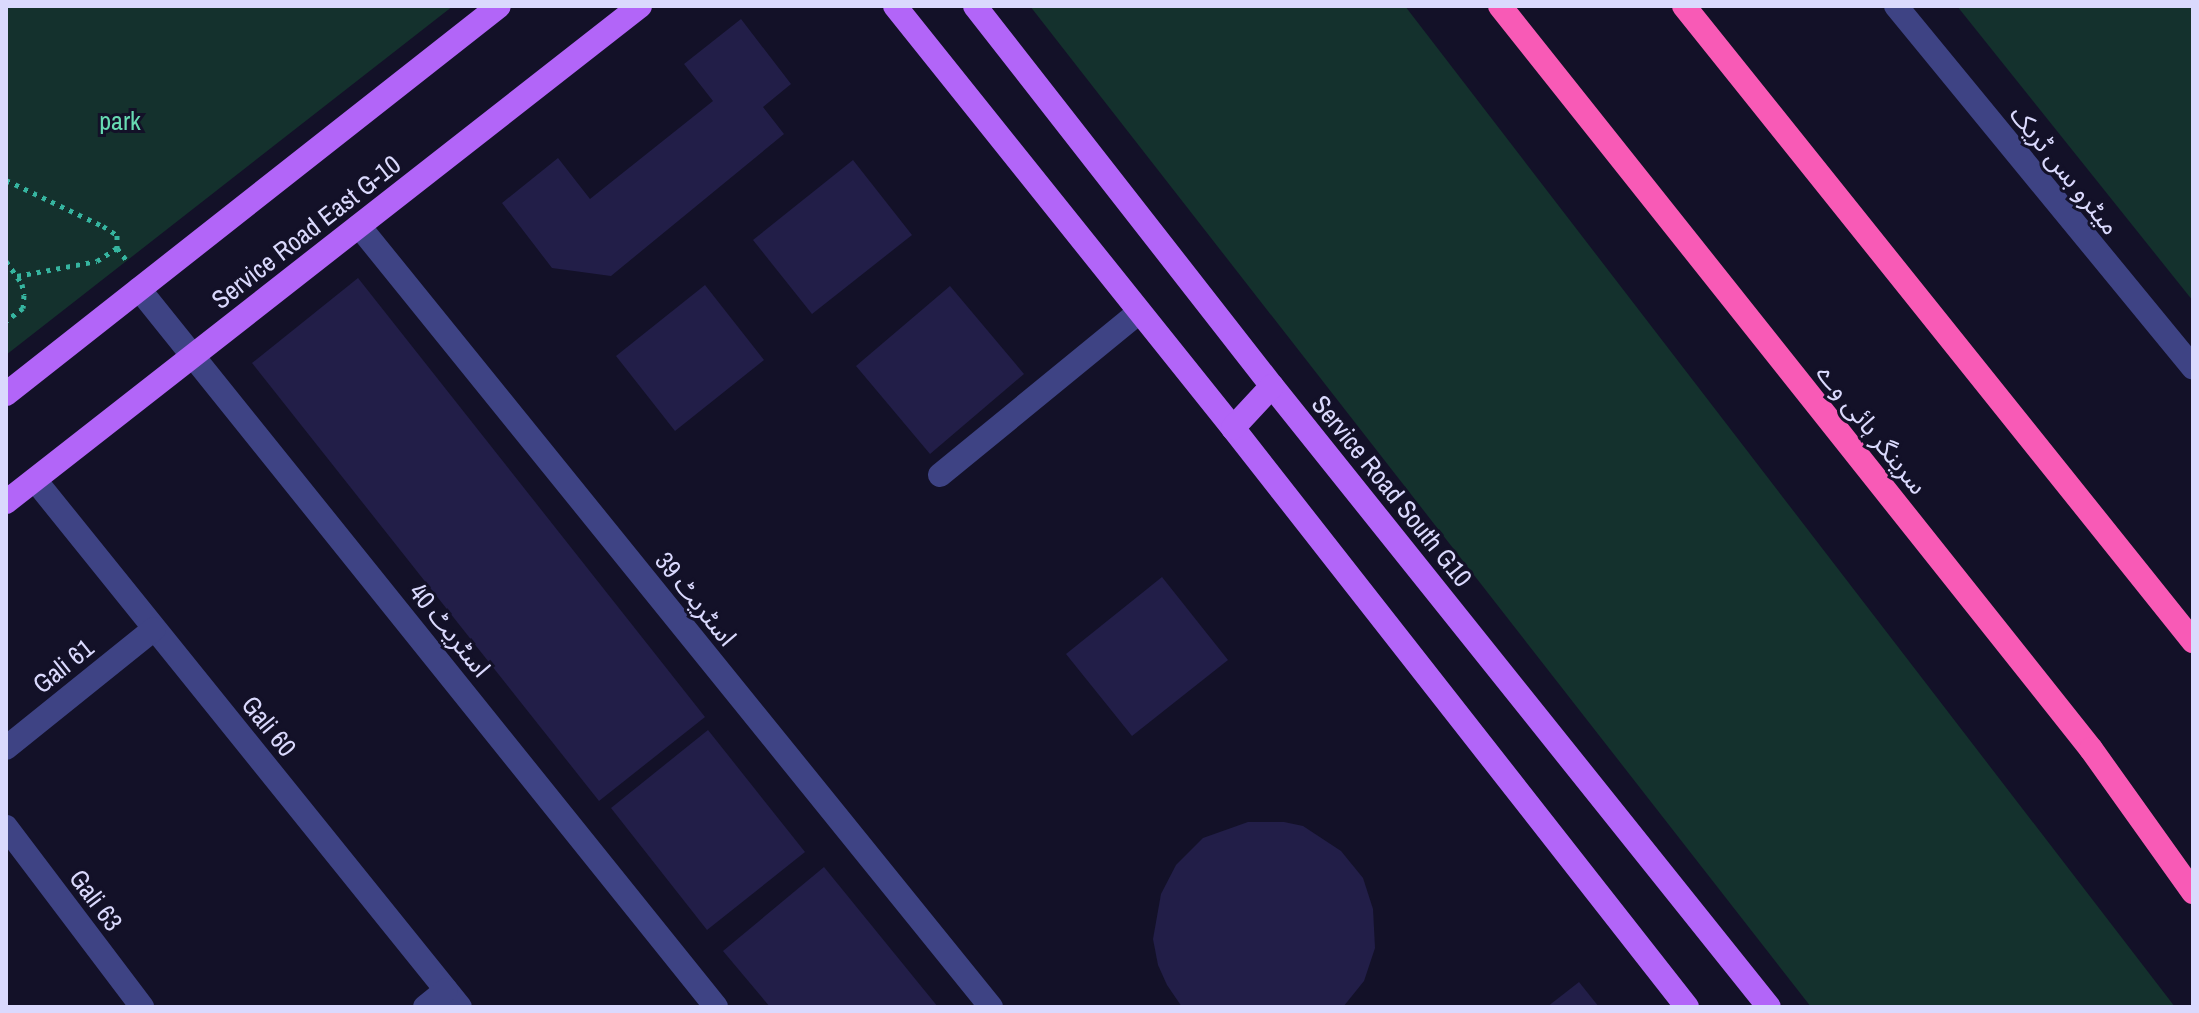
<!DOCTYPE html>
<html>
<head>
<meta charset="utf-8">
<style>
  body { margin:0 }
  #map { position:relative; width:2199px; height:1013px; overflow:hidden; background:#131128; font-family:"Archivo Narrow","Noto Sans Arabic",sans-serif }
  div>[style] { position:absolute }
  .green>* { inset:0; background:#14312d }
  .building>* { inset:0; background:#221e48 }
  .path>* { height:5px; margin-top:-2.5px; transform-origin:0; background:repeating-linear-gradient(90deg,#36b5a0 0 4px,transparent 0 10px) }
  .minor>* { height:24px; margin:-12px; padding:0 12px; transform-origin:12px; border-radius:12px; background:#3e4384 }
  .major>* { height:24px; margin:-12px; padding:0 12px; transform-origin:12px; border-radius:12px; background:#b265f8 }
  .highway>* { height:24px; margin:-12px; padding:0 12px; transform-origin:12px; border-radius:12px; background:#f85ab6 }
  span { translate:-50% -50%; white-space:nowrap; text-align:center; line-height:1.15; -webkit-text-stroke:6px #131128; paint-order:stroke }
  .park-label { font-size:26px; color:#67dbb2 }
  .street-label { font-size:26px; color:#dad9fd }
  .frame { position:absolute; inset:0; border:8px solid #dad9fd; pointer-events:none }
</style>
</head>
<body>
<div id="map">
  <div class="green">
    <i style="clip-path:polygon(6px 6px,453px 6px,6px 355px)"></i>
    <i style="clip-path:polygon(1030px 6px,1405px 6px,2175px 1007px,1811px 1007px)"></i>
    <i style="clip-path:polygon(1957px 6px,2193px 6px,2193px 301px)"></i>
  </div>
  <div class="building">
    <i style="clip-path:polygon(741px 19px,791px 84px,763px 107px,784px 134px,611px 276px,552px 268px,502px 203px,558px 158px,590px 199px,713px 101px,684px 64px)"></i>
    <i style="clip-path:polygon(853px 160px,912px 235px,812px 314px,753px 240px)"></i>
    <i style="clip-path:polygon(358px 278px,705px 717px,599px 801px,252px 363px)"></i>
    <i style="clip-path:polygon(705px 285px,764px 360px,675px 431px,616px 356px)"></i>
    <i style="clip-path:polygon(950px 286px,1024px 374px,930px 454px,856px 366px)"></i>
    <i style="clip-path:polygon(1162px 577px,1228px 660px,1132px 736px,1066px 654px)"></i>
    <i style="clip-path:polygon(708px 730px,805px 852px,707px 930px,611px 808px)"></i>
    <i style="clip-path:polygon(1248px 822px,1284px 822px,1303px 826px,1341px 851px,1363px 878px,1373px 909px,1375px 948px,1364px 981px,1343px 1007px,1182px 1007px,1167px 985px,1158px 965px,1153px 939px,1161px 894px,1176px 865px,1203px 838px)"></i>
    <i style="clip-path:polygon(824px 867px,938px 1007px,770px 1007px,723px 951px)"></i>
    <i style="clip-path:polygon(1579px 982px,1599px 1007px,1547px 1007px)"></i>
  </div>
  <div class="path">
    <i style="left:6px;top:180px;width:107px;rotate:25.4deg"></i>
    <i style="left:103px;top:226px;width:17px;rotate:33deg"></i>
    <i style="left:117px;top:235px;width:13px;rotate:90deg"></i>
    <i style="left:6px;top:261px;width:28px;rotate:55deg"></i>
    <i style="left:22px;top:284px;width:11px;rotate:80deg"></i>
    <i style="left:24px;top:295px;width:13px;rotate:94deg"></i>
    <i style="left:23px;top:308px;width:21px;rotate:143deg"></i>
    <i style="left:17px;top:276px;width:81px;rotate:-10.6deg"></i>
    <i style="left:97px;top:261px;width:24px;rotate:-33deg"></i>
    <i style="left:117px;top:248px;width:18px;rotate:52deg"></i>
  </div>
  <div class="minor">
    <i style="left:1896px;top:6px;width:468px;rotate:50.6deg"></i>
    <i style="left:359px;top:226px;width:1005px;rotate:51.02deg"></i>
    <i style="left:139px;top:289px;width:921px;rotate:51.21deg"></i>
    <i style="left:940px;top:475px;width:257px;rotate:-39.3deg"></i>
    <i style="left:35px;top:480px;width:677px;rotate:51.12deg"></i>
    <i style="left:6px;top:748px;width:190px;rotate:-38.8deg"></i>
    <i style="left:6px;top:827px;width:226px;rotate:52.9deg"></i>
    <i style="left:425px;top:1007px;width:27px;rotate:-39deg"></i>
  </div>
  <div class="major">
    <i style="left:895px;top:6px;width:541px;rotate:51.31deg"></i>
    <i style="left:1233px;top:428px;width:736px;rotate:51.9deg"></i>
    <i style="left:975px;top:6px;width:482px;rotate:52deg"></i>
    <i style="left:1272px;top:386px;width:795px;rotate:51.33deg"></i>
    <i style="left:6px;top:394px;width:627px;rotate:-38.2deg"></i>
    <i style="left:1233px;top:428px;width:57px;rotate:-47.1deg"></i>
    <i style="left:6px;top:502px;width:805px;rotate:-38.04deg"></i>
  </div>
  <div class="highway">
    <i style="left:1500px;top:6px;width:949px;rotate:51.5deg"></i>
    <i style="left:2091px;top:749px;width:176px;rotate:54.5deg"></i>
    <i style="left:1684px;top:6px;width:814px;rotate:51.29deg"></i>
  </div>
  <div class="park-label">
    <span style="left:120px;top:121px">park</span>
  </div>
  <div class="street-label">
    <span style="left:2065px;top:170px;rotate:51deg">میٹرو بس ٹریک</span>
    <span style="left:306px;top:232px;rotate:-38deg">Service Road East G-10</span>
    <span style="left:1872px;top:429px;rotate:51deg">سرینگر ہائی وے</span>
    <span style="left:1392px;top:491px;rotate:51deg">Service Road South G10</span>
    <span style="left:696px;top:599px;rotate:51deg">اسٹریٹ 39</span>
    <span style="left:450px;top:630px;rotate:51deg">اسٹریٹ 40</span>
    <span style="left:63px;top:666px;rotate:-39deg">Gali 61</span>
    <span style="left:269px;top:726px;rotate:51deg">Gali 60</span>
    <span style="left:96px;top:900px;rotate:53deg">Gali 63</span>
  </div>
  <div class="frame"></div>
</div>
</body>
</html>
